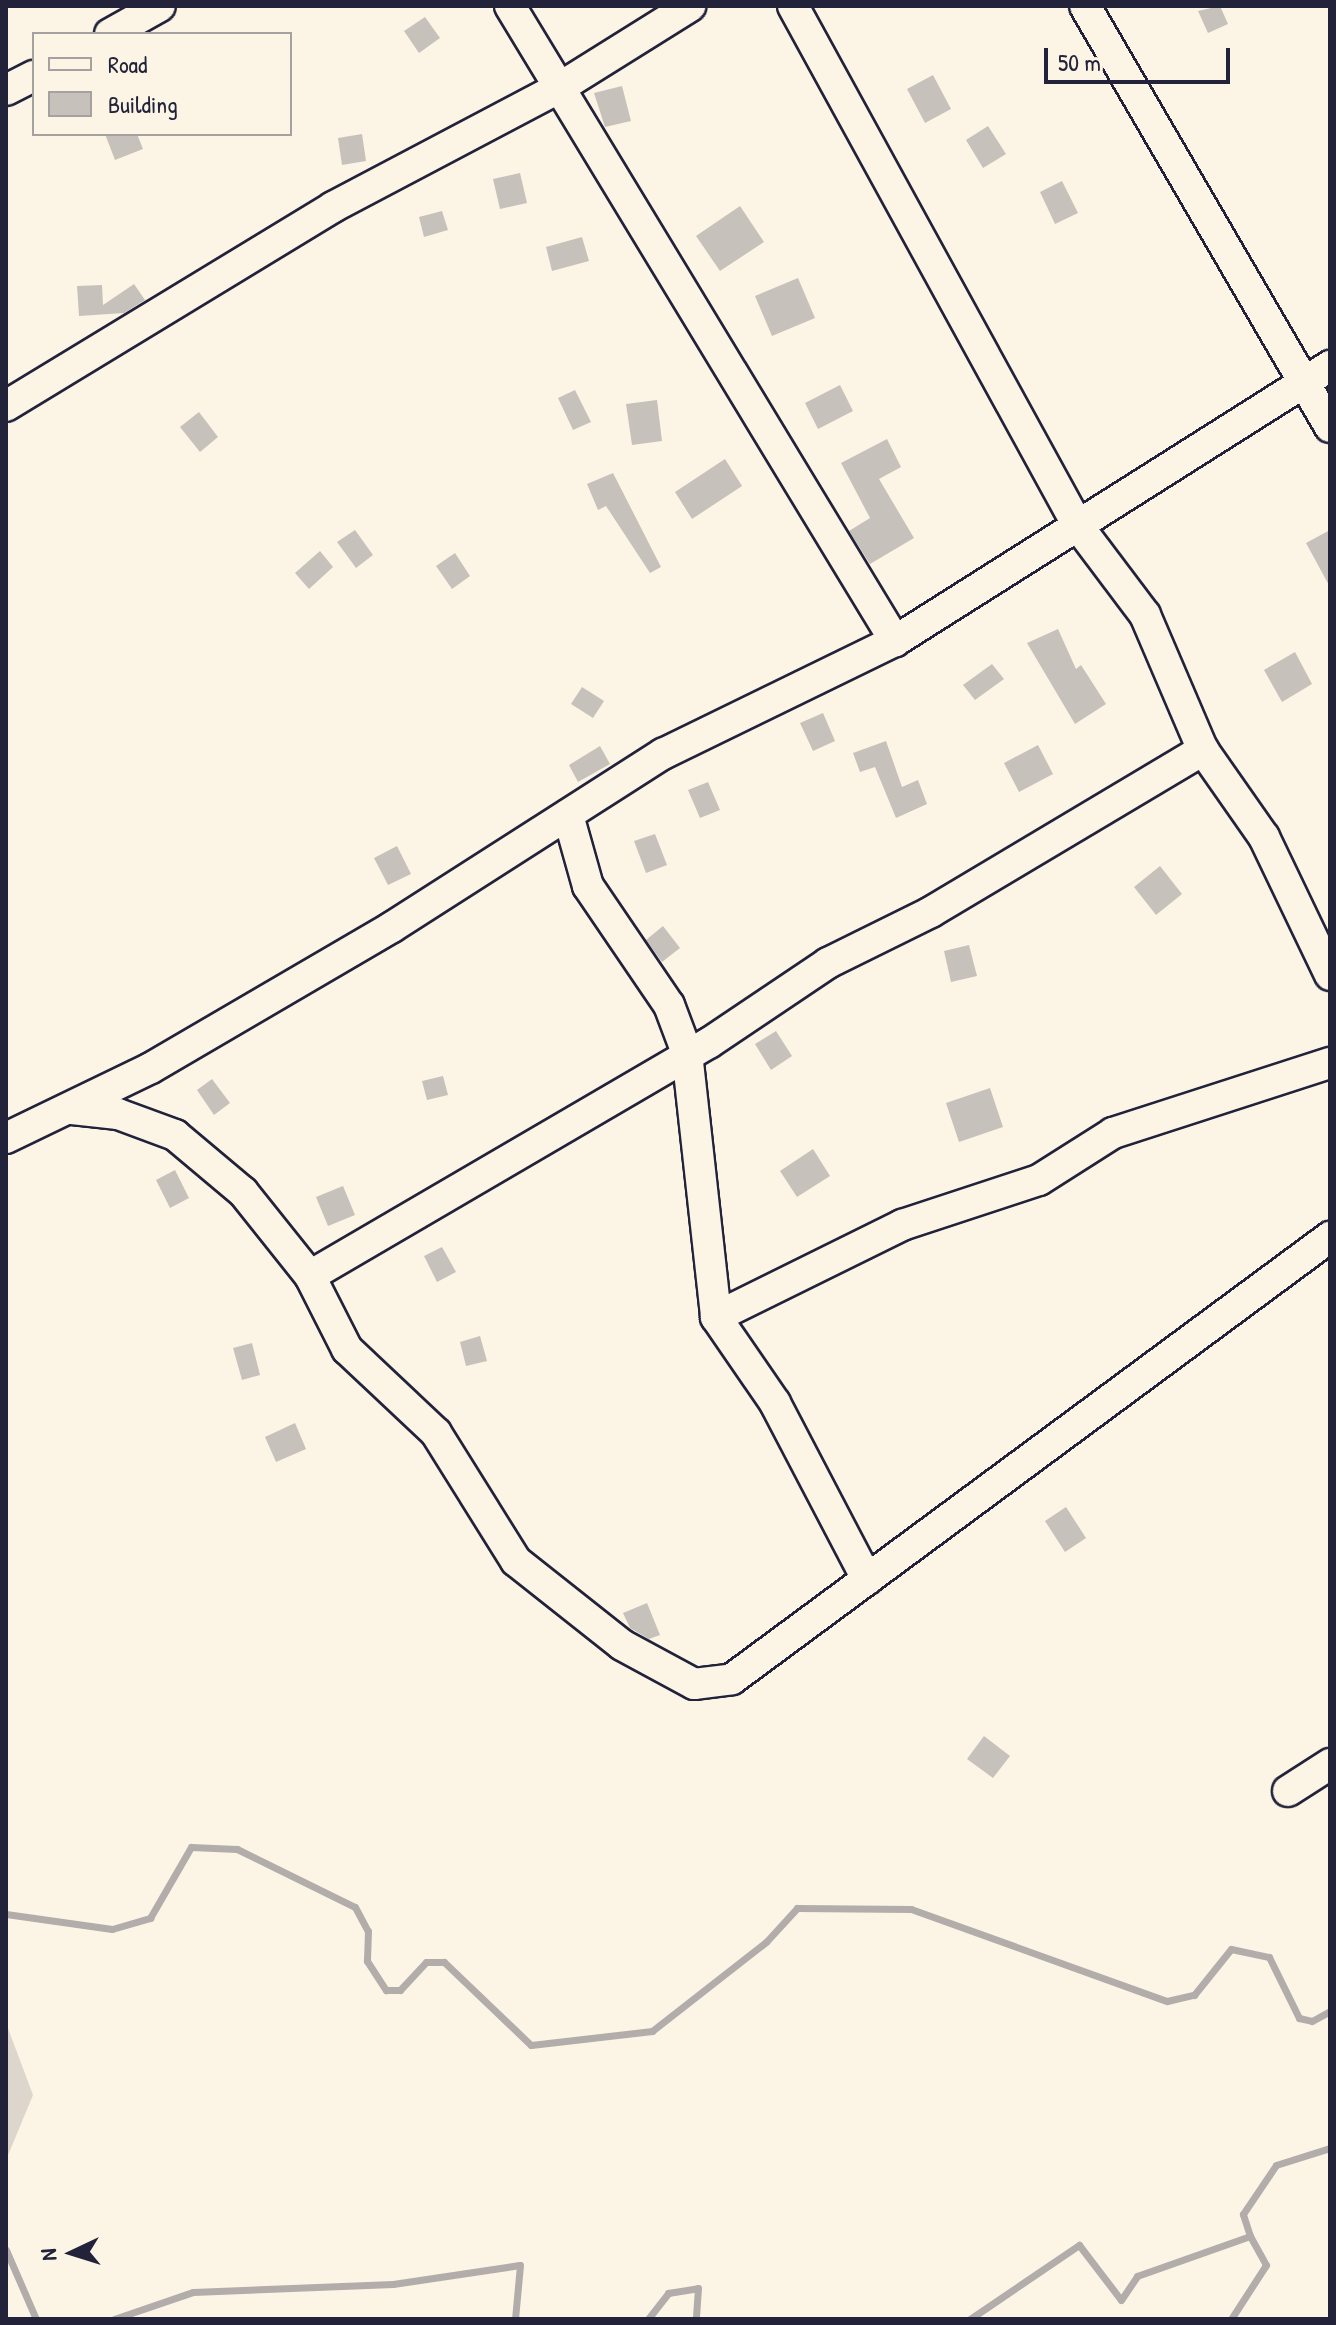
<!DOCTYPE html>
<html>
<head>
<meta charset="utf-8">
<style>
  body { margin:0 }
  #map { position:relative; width:1336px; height:2325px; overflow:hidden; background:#fcf5e5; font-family:"Patrick Hand",sans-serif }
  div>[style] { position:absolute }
  .green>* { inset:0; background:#dcd6cc }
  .stream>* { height:7px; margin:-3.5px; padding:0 3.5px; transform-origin:3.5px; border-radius:3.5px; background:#b2adab }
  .building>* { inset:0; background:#c6c1bb }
  .roads { filter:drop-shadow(2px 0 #22223b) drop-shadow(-2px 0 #22223b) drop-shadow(0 2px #22223b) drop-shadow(0 -2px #22223b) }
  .minor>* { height:30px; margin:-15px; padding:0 15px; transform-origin:15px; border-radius:15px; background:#fcf5e5 }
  span { translate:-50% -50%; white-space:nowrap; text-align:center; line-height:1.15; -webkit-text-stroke:6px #fcf5e5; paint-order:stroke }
  .frame { position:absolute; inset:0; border:8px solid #22223b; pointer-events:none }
  .legend { position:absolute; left:32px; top:32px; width:260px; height:104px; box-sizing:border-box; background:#fcf5e5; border:2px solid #a5a1a1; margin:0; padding:10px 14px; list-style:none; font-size:24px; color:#22223b }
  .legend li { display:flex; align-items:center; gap:16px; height:40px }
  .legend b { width:40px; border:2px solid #a5a1a1 }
  .north { position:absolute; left:32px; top:2213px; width:80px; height:80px; -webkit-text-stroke:6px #fcf5e5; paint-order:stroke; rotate:266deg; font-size:22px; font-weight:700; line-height:32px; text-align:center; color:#22223b }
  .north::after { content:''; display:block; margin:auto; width:28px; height:36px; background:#22223b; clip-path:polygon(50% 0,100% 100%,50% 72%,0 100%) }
  .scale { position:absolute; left:1044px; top:48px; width:186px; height:36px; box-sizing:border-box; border:4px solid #22223b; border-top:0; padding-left:10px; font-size:24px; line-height:28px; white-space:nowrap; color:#22223b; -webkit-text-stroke:6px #fcf5e5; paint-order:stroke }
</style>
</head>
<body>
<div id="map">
  <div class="green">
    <i style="clip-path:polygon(6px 2023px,33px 2095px,6px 2160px)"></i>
  </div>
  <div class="stream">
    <i style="left:6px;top:1914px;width:107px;rotate:8.1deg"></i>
    <i style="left:112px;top:1929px;width:40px;rotate:-16deg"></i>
    <i style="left:150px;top:1918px;width:82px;rotate:-60deg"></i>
    <i style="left:191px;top:1847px;width:46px;rotate:2.5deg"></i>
    <i style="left:237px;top:1849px;width:131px;rotate:26.2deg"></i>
    <i style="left:355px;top:1907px;width:27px;rotate:62deg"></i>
    <i style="left:368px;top:1931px;width:30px;rotate:92deg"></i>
    <i style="left:367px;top:1961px;width:35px;rotate:57deg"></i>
    <i style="left:386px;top:1990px;width:14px"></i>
    <i style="left:400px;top:1990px;width:38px;rotate:-47deg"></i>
    <i style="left:426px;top:1962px;width:18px"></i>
    <i style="left:444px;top:1962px;width:120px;rotate:43.7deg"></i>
    <i style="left:531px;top:2045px;width:122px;rotate:-6.6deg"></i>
    <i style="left:652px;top:2031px;width:145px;rotate:-38deg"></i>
    <i style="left:766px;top:1942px;width:46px;rotate:-47.6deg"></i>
    <i style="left:797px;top:1908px;width:114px;rotate:0.5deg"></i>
    <i style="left:911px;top:1909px;width:272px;rotate:19.8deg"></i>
    <i style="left:1167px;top:2001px;width:28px;rotate:-13deg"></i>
    <i style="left:1194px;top:1995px;width:59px;rotate:-51.2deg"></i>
    <i style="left:1231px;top:1949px;width:39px;rotate:12deg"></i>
    <i style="left:1269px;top:1957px;width:68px;rotate:63.8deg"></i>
    <i style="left:1299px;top:2018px;width:13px;rotate:13deg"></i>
    <i style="left:1312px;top:2021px;width:21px;rotate:-29deg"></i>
    <i style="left:1250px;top:2236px;width:23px;rotate:-108deg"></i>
    <i style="left:1243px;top:2214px;width:59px;rotate:-56deg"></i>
    <i style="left:1276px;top:2165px;width:57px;rotate:-17.5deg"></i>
    <i style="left:6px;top:2250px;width:75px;rotate:66.5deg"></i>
    <i style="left:114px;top:2319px;width:83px;rotate:-18.9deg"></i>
    <i style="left:193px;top:2292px;width:200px;rotate:-2.3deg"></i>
    <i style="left:393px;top:2284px;width:128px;rotate:-8.5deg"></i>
    <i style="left:520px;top:2265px;width:54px;rotate:95.3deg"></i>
    <i style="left:648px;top:2319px;width:33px;rotate:-52deg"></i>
    <i style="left:668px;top:2293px;width:30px;rotate:-9deg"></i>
    <i style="left:698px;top:2288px;width:31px;rotate:94deg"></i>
    <i style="left:970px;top:2319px;width:132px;rotate:-34.2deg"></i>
    <i style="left:1079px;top:2245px;width:69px;rotate:52.6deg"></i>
    <i style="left:1121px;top:2300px;width:29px;rotate:-56deg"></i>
    <i style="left:1137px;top:2276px;width:120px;rotate:-19.5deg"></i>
    <i style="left:1250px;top:2236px;width:33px;rotate:61deg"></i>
    <i style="left:1266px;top:2265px;width:64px;rotate:122.9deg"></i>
  </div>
  <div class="building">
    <i style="clip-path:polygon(1220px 6px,1228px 24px,1208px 33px,1198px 11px)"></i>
    <i style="clip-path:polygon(425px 17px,440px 38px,419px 53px,404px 31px)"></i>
    <i style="clip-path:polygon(933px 75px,951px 109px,925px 123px,907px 89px)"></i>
    <i style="clip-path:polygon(622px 86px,631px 121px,605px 127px,594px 93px)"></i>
    <i style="clip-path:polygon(988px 126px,1006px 154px,983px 168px,966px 140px)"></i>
    <i style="clip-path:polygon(105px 134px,137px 134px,143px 149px,115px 160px)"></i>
    <i style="clip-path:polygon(362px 134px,366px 161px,342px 165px,338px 138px)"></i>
    <i style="clip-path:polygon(520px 173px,527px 203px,500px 209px,493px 179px)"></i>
    <i style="clip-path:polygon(1062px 181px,1078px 213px,1055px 224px,1040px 192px)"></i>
    <i style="clip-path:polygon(740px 206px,764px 242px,720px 271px,696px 236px)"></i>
    <i style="clip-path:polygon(442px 211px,448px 230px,424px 237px,419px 217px)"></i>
    <i style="clip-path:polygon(582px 237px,589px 261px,552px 271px,546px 247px)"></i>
    <i style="clip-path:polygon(798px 278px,815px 318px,772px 336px,755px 296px)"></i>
    <i style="clip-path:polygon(134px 284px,145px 300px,124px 313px,79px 316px,77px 286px,102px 285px,103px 305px)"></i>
    <i style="clip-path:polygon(840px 385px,853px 411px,818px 429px,805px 403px)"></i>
    <i style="clip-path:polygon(575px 390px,591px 422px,573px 430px,558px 398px)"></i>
    <i style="clip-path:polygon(657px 400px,662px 441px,632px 445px,626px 404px)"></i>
    <i style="clip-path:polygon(199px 412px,218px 437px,200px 452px,180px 427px)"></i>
    <i style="clip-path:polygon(887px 439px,901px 467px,879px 479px,914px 538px,870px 564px,849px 531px,870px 518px,841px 463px)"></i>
    <i style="clip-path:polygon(725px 459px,742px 486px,692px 519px,675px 492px)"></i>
    <i style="clip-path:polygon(613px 473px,661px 567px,650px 573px,606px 506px,598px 510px,587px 484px)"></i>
    <i style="clip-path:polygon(355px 530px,373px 555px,356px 568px,337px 542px)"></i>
    <i style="clip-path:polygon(1330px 530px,1330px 587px,1306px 543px)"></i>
    <i style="clip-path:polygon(320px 551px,333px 567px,309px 589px,295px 573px)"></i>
    <i style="clip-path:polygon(455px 553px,470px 576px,452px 589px,436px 566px)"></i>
    <i style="clip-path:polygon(1058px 629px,1076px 669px,1081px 665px,1106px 704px,1075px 724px,1027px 643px)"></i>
    <i style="clip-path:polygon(1295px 652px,1312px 684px,1282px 702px,1264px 670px)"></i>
    <i style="clip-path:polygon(992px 664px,1004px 679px,975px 700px,963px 685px)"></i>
    <i style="clip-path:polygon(582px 687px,604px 701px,593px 718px,571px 704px)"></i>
    <i style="clip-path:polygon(823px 713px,835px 741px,813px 751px,800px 723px)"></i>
    <i style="clip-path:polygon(886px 741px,902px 787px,918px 780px,927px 804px,896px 818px,875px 767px,860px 772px,853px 753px)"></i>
    <i style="clip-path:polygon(1038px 745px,1053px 774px,1019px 792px,1004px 763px)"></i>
    <i style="clip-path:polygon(600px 746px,610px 764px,578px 782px,569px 765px)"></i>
    <i style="clip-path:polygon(708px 782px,720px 810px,700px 818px,688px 790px)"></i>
    <i style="clip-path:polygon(655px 834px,667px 865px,646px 873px,634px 841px)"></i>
    <i style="clip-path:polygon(397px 846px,411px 874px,388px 885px,374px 858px)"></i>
    <i style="clip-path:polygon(1160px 866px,1182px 894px,1156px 915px,1134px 887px)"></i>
    <i style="clip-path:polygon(663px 926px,680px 948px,662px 962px,646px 940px)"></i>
    <i style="clip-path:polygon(969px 945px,977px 976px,951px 982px,944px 951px)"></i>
    <i style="clip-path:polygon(776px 1031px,792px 1056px,771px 1070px,755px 1044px)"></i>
    <i style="clip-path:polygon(443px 1076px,448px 1095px,427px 1100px,422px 1081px)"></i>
    <i style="clip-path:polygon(212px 1079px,230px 1103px,214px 1115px,197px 1090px)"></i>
    <i style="clip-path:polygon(990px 1088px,1003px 1127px,959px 1142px,946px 1103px)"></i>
    <i style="clip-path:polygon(813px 1149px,830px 1176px,797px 1197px,780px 1171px)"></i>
    <i style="clip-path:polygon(175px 1170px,189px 1198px,170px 1208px,156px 1180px)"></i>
    <i style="clip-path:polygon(343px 1186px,355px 1215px,328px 1226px,316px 1197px)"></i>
    <i style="clip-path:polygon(442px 1247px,456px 1272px,437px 1282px,424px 1256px)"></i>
    <i style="clip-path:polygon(480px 1336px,487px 1361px,466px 1366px,460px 1342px)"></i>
    <i style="clip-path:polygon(252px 1343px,260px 1375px,242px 1380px,233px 1348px)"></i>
    <i style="clip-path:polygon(295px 1423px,306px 1449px,276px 1462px,265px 1437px)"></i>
    <i style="clip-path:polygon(1066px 1507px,1086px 1538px,1065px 1552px,1045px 1521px)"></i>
    <i style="clip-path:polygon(647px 1603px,660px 1635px,649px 1639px,630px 1628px,623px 1613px)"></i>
    <i style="clip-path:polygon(984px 1736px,1010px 1756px,993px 1778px,967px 1759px)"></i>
  </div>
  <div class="roads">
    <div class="minor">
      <i style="left:510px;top:6px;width:743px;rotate:58.77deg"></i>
      <i style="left:793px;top:6px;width:593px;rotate:61.27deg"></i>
      <i style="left:1078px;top:526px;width:111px;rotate:53deg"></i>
      <i style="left:1145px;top:615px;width:147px;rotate:66.8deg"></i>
      <i style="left:1203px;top:750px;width:106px;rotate:55deg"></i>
      <i style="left:1264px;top:837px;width:153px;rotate:64.4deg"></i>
      <i style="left:1085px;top:6px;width:487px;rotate:59.8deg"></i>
      <i style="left:110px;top:34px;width:57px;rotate:-29.2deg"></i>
      <i style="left:6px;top:90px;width:31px;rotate:-27deg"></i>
      <i style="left:6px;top:406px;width:383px;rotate:-31.3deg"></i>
      <i style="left:333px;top:207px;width:255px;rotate:-27.8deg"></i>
      <i style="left:559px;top:88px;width:155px;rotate:-32deg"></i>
      <i style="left:568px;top:815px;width:74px;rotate:74.3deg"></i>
      <i style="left:588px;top:886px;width:144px;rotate:55.8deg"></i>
      <i style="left:669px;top:1005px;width:51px;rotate:69.4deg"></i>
      <i style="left:687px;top:1053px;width:266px;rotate:83.7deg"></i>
      <i style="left:716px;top:1317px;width:104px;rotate:55.5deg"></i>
      <i style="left:775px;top:1403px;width:199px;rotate:62.4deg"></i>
      <i style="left:72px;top:1109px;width:46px;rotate:6.2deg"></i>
      <i style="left:118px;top:1114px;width:61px;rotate:20.2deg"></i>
      <i style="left:175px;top:1135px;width:89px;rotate:40deg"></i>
      <i style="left:243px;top:1192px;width:107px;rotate:51.4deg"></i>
      <i style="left:310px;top:1276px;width:82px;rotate:63.1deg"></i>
      <i style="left:347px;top:1349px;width:122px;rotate:43.3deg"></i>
      <i style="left:436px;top:1433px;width:151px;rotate:58deg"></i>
      <i style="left:516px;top:1561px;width:135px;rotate:38.4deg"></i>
      <i style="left:622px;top:1645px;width:82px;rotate:28.4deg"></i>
      <i style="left:694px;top:1684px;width:38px;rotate:-7deg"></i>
      <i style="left:732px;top:1679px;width:744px;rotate:-36.47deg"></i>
      <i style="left:6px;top:1138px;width:161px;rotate:-25.8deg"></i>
      <i style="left:151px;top:1068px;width:279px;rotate:-30.3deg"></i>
      <i style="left:392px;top:927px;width:322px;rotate:-32.6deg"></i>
      <i style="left:663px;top:754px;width:258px;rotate:-26deg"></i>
      <i style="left:895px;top:641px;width:515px;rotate:-32.3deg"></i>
      <i style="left:310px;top:1276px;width:462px;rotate:-30.3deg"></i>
      <i style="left:709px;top:1043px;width:143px;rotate:-33.9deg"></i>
      <i style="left:828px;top:963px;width:115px;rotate:-26.3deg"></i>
      <i style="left:931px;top:912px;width:317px;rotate:-30.8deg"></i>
      <i style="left:716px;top:1317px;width:208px;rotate:-26.3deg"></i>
      <i style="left:902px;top:1225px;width:144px;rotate:-18.2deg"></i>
      <i style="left:1039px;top:1180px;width:88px;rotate:-32.4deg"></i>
      <i style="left:1113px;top:1133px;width:228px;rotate:-17.9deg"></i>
      <i style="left:1288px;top:1791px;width:50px;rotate:-32.7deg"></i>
    </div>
  </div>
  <div class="frame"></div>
  <ul class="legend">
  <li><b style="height:10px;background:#fcf5e5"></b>Road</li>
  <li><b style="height:22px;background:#c6c1bb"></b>Building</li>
  </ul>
  <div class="north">N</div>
  <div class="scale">50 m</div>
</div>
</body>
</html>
